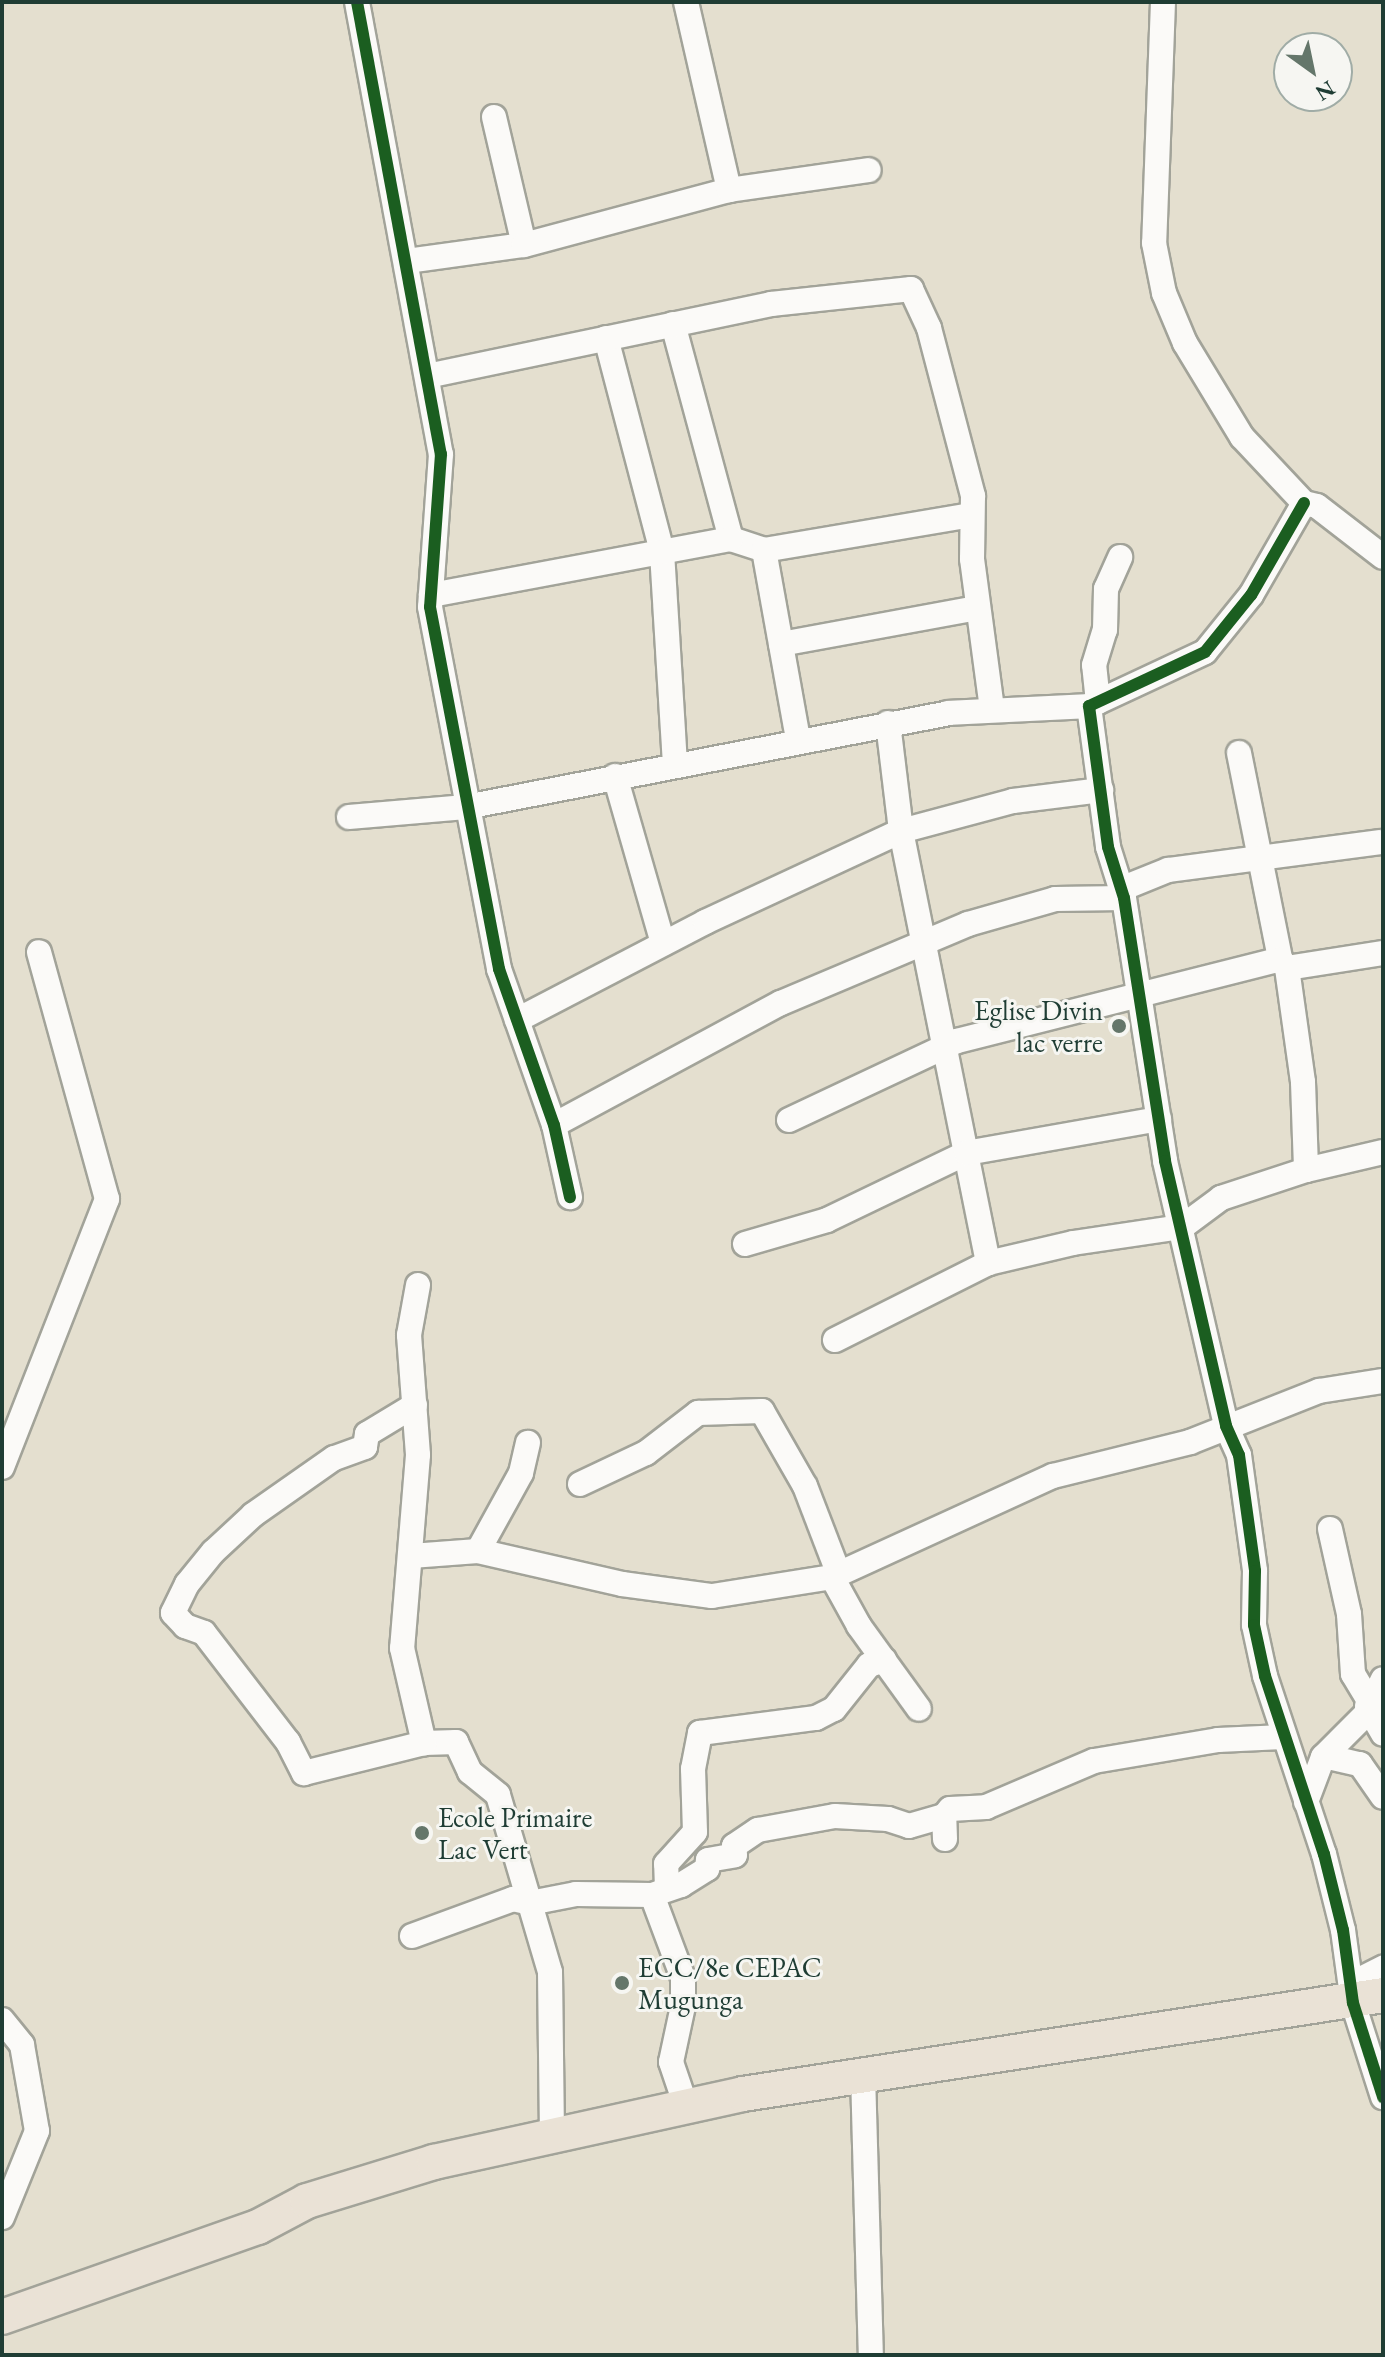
<!DOCTYPE html>
<html>
<head>
<meta charset="utf-8">
<style>
  body { margin:0 }
  #map { position:relative; width:1385px; height:2357px; overflow:hidden; background:#e4dfcf; font-family:"EB Garamond",serif }
  div>[style] { position:absolute }
  .roads { filter:drop-shadow(2px 0 #a2a399) drop-shadow(-2px 0 #a2a399) drop-shadow(0 2px #a2a399) drop-shadow(0 -2px #a2a399) }
  .minor>* { height:24px; margin:-12px; padding:0 12px; transform-origin:12px; border-radius:12px; background:#fbfaf8 }
  .highway>* { height:34px; margin:-17px; padding:0 17px; transform-origin:17px; border-radius:17px; background:#eae2d6 }
  .cycleway>* { height:12px; margin:-6px; padding:0 6px; transform-origin:6px; border-radius:6px; background:#1b5e20 }
  .dots>* { width:22px; height:22px; translate:-50% -50%; box-sizing:border-box; border:4px solid #f6f6f2; border-radius:50% }
  span { translate:-50% -50%; white-space:nowrap; text-align:center; line-height:1.15; -webkit-text-stroke:6px #f6f6f2; paint-order:stroke }
  .poi-label { font-size:28px; color:#1f3d34 }
  .right { translate:-100% -50%; text-align:right }
  .left { translate:0 -50%; text-align:left }
  .frame { position:absolute; inset:0; border:4px solid #1f3d34; pointer-events:none }
  .north { position:absolute; left:1273px; top:32px; width:80px; height:80px; box-sizing:border-box; background:#f6f6f2; border:2px solid #a0aca6; border-radius:50%; rotate:147deg; font-size:22px; font-weight:700; line-height:32px; text-align:center; color:#1f3d34 }
  .north::after { content:''; display:block; margin:auto; width:28px; height:36px; background:#64766a; clip-path:polygon(50% 0,100% 100%,50% 72%,0 100%) }
</style>
</head>
<body>
<div id="map">
  <div class="roads">
    <div class="minor">
      <i style="left:357px;top:2px;width:460px;rotate:79.5deg"></i>
      <i style="left:441px;top:454px;width:153px;rotate:94.1deg"></i>
      <i style="left:430px;top:607px;width:369px;rotate:79.2deg"></i>
      <i style="left:499px;top:969px;width:165px;rotate:70.6deg"></i>
      <i style="left:554px;top:1125px;width:74px;rotate:77.5deg"></i>
      <i style="left:686px;top:2px;width:193px;rotate:77.1deg"></i>
      <i style="left:1163px;top:2px;width:241px;rotate:92.1deg"></i>
      <i style="left:1154px;top:243px;width:51px;rotate:78.7deg"></i>
      <i style="left:1164px;top:293px;width:54px;rotate:67.2deg"></i>
      <i style="left:1185px;top:343px;width:110px;rotate:58.8deg"></i>
      <i style="left:1242px;top:437px;width:91px;rotate:46.8deg"></i>
      <i style="left:1304px;top:503px;width:13px;rotate:13deg"></i>
      <i style="left:1317px;top:506px;width:83px;rotate:37.7deg"></i>
      <i style="left:494px;top:117px;width:131px;rotate:76.8deg"></i>
      <i style="left:407px;top:261px;width:118px;rotate:-7.8deg"></i>
      <i style="left:524px;top:245px;width:212px;rotate:-15deg"></i>
      <i style="left:729px;top:190px;width:141px;rotate:-8.1deg"></i>
      <i style="left:673px;top:324px;width:223px;rotate:74.9deg"></i>
      <i style="left:731px;top:539px;width:35px;rotate:18deg"></i>
      <i style="left:764px;top:550px;width:192px;rotate:79.8deg"></i>
      <i style="left:606px;top:338px;width:221px;rotate:75.3deg"></i>
      <i style="left:662px;top:552px;width:212px;rotate:86.5deg"></i>
      <i style="left:427px;top:376px;width:351px;rotate:-11.8deg"></i>
      <i style="left:771px;top:304px;width:141px;rotate:-6.1deg"></i>
      <i style="left:911px;top:289px;width:43px;rotate:65.2deg"></i>
      <i style="left:929px;top:328px;width:174px;rotate:75.3deg"></i>
      <i style="left:973px;top:496px;width:63px;rotate:90.9deg"></i>
      <i style="left:972px;top:559px;width:150px;rotate:82.4deg"></i>
      <i style="left:1304px;top:503px;width:106px;rotate:119.9deg"></i>
      <i style="left:1251px;top:595px;width:73px;rotate:128.9deg"></i>
      <i style="left:1205px;top:652px;width:128px;rotate:155deg"></i>
      <i style="left:1089px;top:706px;width:142px;rotate:82.3deg"></i>
      <i style="left:1108px;top:847px;width:53px;rotate:72.6deg"></i>
      <i style="left:1124px;top:898px;width:266px;rotate:81.1deg"></i>
      <i style="left:1165px;top:1161px;width:272px;rotate:77deg"></i>
      <i style="left:1226px;top:1426px;width:32px;rotate:66deg"></i>
      <i style="left:1239px;top:1455px;width:117px;rotate:82.1deg"></i>
      <i style="left:1255px;top:1571px;width:54px;rotate:91.1deg"></i>
      <i style="left:1254px;top:1625px;width:52px;rotate:77.8deg"></i>
      <i style="left:1265px;top:1676px;width:188px;rotate:71.7deg"></i>
      <i style="left:1324px;top:1854px;width:78px;rotate:76deg"></i>
      <i style="left:1343px;top:1930px;width:74px;rotate:82.2deg"></i>
      <i style="left:1353px;top:2003px;width:99px;rotate:72.3deg"></i>
      <i style="left:764px;top:550px;width:211px;rotate:-9.6deg"></i>
      <i style="left:431px;top:595px;width:305px;rotate:-10.6deg"></i>
      <i style="left:781px;top:644px;width:200px;rotate:-10.4deg"></i>
      <i style="left:1098px;top:702px;width:37px;rotate:-96deg"></i>
      <i style="left:1094px;top:665px;width:37px;rotate:-73deg"></i>
      <i style="left:1105px;top:630px;width:41px;rotate:-88.6deg"></i>
      <i style="left:1106px;top:589px;width:35px;rotate:-66deg"></i>
      <i style="left:888px;top:723px;width:109px;rotate:83.1deg"></i>
      <i style="left:901px;top:831px;width:441px;rotate:78.6deg"></i>
      <i style="left:1239px;top:753px;width:210px;rotate:78.7deg"></i>
      <i style="left:615px;top:776px;width:174px;rotate:74deg"></i>
      <i style="left:349px;top:817px;width:117px;rotate:-4.9deg"></i>
      <i style="left:466px;top:807px;width:491px;rotate:-11deg"></i>
      <i style="left:948px;top:713px;width:141px;rotate:-2.8deg"></i>
      <i style="left:1121px;top:889px;width:51px;rotate:-22deg"></i>
      <i style="left:1168px;top:870px;width:214px;rotate:-7.5deg"></i>
      <i style="left:1287px;top:968px;width:97px;rotate:-8.9deg"></i>
      <i style="left:517px;top:1020px;width:212px;rotate:-27.5deg"></i>
      <i style="left:705px;top:922px;width:216px;rotate:-24.9deg"></i>
      <i style="left:901px;top:831px;width:116px;rotate:-15deg"></i>
      <i style="left:1013px;top:801px;width:89px;rotate:-7.1deg"></i>
      <i style="left:789px;top:1120px;width:186px;rotate:-25.2deg"></i>
      <i style="left:957px;top:1041px;width:333px;rotate:-14.2deg"></i>
      <i style="left:1280px;top:959px;width:11px;rotate:52deg"></i>
      <i style="left:1287px;top:968px;width:115px;rotate:82deg"></i>
      <i style="left:1303px;top:1082px;width:88px;rotate:88deg"></i>
      <i style="left:554px;top:1125px;width:258px;rotate:-28.3deg"></i>
      <i style="left:781px;top:1003px;width:203px;rotate:-22.9deg"></i>
      <i style="left:968px;top:924px;width:91px;rotate:-16deg"></i>
      <i style="left:1055px;top:899px;width:69px;rotate:-0.8deg"></i>
      <i style="left:745px;top:1244px;width:85px;rotate:-16.3deg"></i>
      <i style="left:827px;top:1220px;width:154px;rotate:-25.7deg"></i>
      <i style="left:966px;top:1153px;width:196px;rotate:-10deg"></i>
      <i style="left:418px;top:1285px;width:51px;rotate:100.2deg"></i>
      <i style="left:409px;top:1335px;width:120px;rotate:85.7deg"></i>
      <i style="left:418px;top:1455px;width:194px;rotate:94.7deg"></i>
      <i style="left:402px;top:1648px;width:98px;rotate:77deg"></i>
      <i style="left:424px;top:1743px;width:32px;rotate:-2deg"></i>
      <i style="left:456px;top:1742px;width:33px;rotate:65deg"></i>
      <i style="left:470px;top:1772px;width:36px;rotate:39deg"></i>
      <i style="left:498px;top:1795px;width:184px;rotate:73.6deg"></i>
      <i style="left:550px;top:1972px;width:164px;rotate:89.3deg"></i>
      <i style="left:835px;top:1340px;width:171px;rotate:-26.7deg"></i>
      <i style="left:988px;top:1263px;width:87px;rotate:-13.2deg"></i>
      <i style="left:1073px;top:1243px;width:110px;rotate:-8.4deg"></i>
      <i style="left:1182px;top:1227px;width:49px;rotate:-36.6deg"></i>
      <i style="left:1221px;top:1198px;width:89px;rotate:-18.2deg"></i>
      <i style="left:1306px;top:1170px;width:79px;rotate:-13.2deg"></i>
      <i style="left:415px;top:1405px;width:56px;rotate:148.9deg"></i>
      <i style="left:367px;top:1434px;width:13px;rotate:99deg"></i>
      <i style="left:365px;top:1447px;width:33px;rotate:160deg"></i>
      <i style="left:334px;top:1458px;width:99px;rotate:144.9deg"></i>
      <i style="left:253px;top:1515px;width:54px;rotate:137.2deg"></i>
      <i style="left:213px;top:1552px;width:41px;rotate:129.1deg"></i>
      <i style="left:187px;top:1584px;width:32px;rotate:116deg"></i>
      <i style="left:173px;top:1613px;width:18px;rotate:47deg"></i>
      <i style="left:185px;top:1626px;width:20px;rotate:20deg"></i>
      <i style="left:204px;top:1633px;width:138px;rotate:52.4deg"></i>
      <i style="left:288px;top:1742px;width:35px;rotate:63deg"></i>
      <i style="left:304px;top:1773px;width:124px;rotate:-14deg"></i>
      <i style="left:2px;top:1467px;width:288px;rotate:-68.6deg"></i>
      <i style="left:107px;top:1199px;width:256px;rotate:-105.4deg"></i>
      <i style="left:580px;top:1484px;width:73px;rotate:-25.2deg"></i>
      <i style="left:646px;top:1453px;width:66px;rotate:-37.6deg"></i>
      <i style="left:698px;top:1413px;width:64px;rotate:-1.8deg"></i>
      <i style="left:762px;top:1411px;width:86px;rotate:60.2deg"></i>
      <i style="left:805px;top:1486px;width:92px;rotate:69deg"></i>
      <i style="left:1330px;top:1529px;width:87px;rotate:77.4deg"></i>
      <i style="left:1349px;top:1614px;width:60px;rotate:86.2deg"></i>
      <i style="left:1353px;top:1674px;width:31px;rotate:59deg"></i>
      <i style="left:478px;top:1551px;width:89px;rotate:-61.1deg"></i>
      <i style="left:521px;top:1473px;width:31px;rotate:-77deg"></i>
      <i style="left:411px;top:1556px;width:67px;rotate:-4.3deg"></i>
      <i style="left:478px;top:1551px;width:148px;rotate:12.9deg"></i>
      <i style="left:622px;top:1584px;width:91px;rotate:7.6deg"></i>
      <i style="left:712px;top:1596px;width:121px;rotate:-9deg"></i>
      <i style="left:832px;top:1577px;width:243px;rotate:-24.6deg"></i>
      <i style="left:1053px;top:1476px;width:141px;rotate:-13.9deg"></i>
      <i style="left:1190px;top:1442px;width:139px;rotate:-21.6deg"></i>
      <i style="left:1319px;top:1391px;width:65px;rotate:-8.9deg"></i>
      <i style="left:832px;top:1577px;width:56px;rotate:61.1deg"></i>
      <i style="left:859px;top:1626px;width:102px;rotate:54.1deg"></i>
      <i style="left:1367px;top:1706px;width:32px;rotate:60deg"></i>
      <i style="left:1324px;top:1756px;width:37px;rotate:13deg"></i>
      <i style="left:1360px;top:1764px;width:40px;rotate:55.1deg"></i>
      <i style="left:1306px;top:1802px;width:48px;rotate:-69.3deg"></i>
      <i style="left:1323px;top:1757px;width:59px;rotate:-45deg"></i>
      <i style="left:1365px;top:1715px;width:40px;rotate:-63.4deg"></i>
      <i style="left:945px;top:1839px;width:23px;rotate:-92deg"></i>
      <i style="left:944px;top:1816px;width:9px;rotate:-49deg"></i>
      <i style="left:950px;top:1809px;width:36px;rotate:-3deg"></i>
      <i style="left:986px;top:1807px;width:117px;rotate:-23.1deg"></i>
      <i style="left:1094px;top:1761px;width:126px;rotate:-9.6deg"></i>
      <i style="left:1218px;top:1740px;width:65px;rotate:-2.6deg"></i>
      <i style="left:667px;top:1888px;width:24px;rotate:-92deg"></i>
      <i style="left:666px;top:1864px;width:43px;rotate:-47.8deg"></i>
      <i style="left:695px;top:1832px;width:63px;rotate:-91.8deg"></i>
      <i style="left:693px;top:1769px;width:37px;rotate:-79deg"></i>
      <i style="left:700px;top:1733px;width:117px;rotate:-7.4deg"></i>
      <i style="left:816px;top:1718px;width:20px;rotate:-27deg"></i>
      <i style="left:834px;top:1709px;width:56px;rotate:-51.5deg"></i>
      <i style="left:869px;top:1665px;width:16px;rotate:-18deg"></i>
      <i style="left:652px;top:1895px;width:89px;rotate:69.5deg"></i>
      <i style="left:683px;top:1978px;width:28px;rotate:90deg"></i>
      <i style="left:683px;top:2006px;width:57px;rotate:102.1deg"></i>
      <i style="left:671px;top:2062px;width:46px;rotate:71.2deg"></i>
      <i style="left:412px;top:1936px;width:108px;rotate:-20.1deg"></i>
      <i style="left:513px;top:1899px;width:17px;rotate:13deg"></i>
      <i style="left:530px;top:1903px;width:47px;rotate:-11.1deg"></i>
      <i style="left:576px;top:1894px;width:76px;rotate:0.8deg"></i>
      <i style="left:652px;top:1895px;width:31px;rotate:-19deg"></i>
      <i style="left:681px;top:1885px;width:31px;rotate:-32deg"></i>
      <i style="left:707px;top:1869px;width:9px;rotate:-84deg"></i>
      <i style="left:708px;top:1860px;width:27px;rotate:-10deg"></i>
      <i style="left:735px;top:1855px;width:9px;rotate:-96deg"></i>
      <i style="left:734px;top:1846px;width:29px;rotate:-34deg"></i>
      <i style="left:758px;top:1830px;width:78px;rotate:-10.3deg"></i>
      <i style="left:835px;top:1816px;width:53px;rotate:3.2deg"></i>
      <i style="left:888px;top:1819px;width:22px;rotate:18deg"></i>
      <i style="left:909px;top:1826px;width:36px;rotate:-16deg"></i>
      <i style="left:1351px;top:1984px;width:36px;rotate:-27deg"></i>
      <i style="left:2px;top:2020px;width:32px;rotate:51deg"></i>
      <i style="left:22px;top:2045px;width:87px;rotate:80.1deg"></i>
      <i style="left:37px;top:2131px;width:93px;rotate:112.1deg"></i>
      <i style="left:863px;top:2074px;width:281px;rotate:88.4deg"></i>
    </div>
    <div class="highway">
      <i style="left:2px;top:2317px;width:271px;rotate:-19.4deg"></i>
      <i style="left:258px;top:2227px;width:55px;rotate:-28deg"></i>
      <i style="left:307px;top:2201px;width:133px;rotate:-17.1deg"></i>
      <i style="left:434px;top:2162px;width:316px;rotate:-12.4deg"></i>
      <i style="left:743px;top:2094px;width:648px;rotate:-8.79deg"></i>
    </div>
  </div>
  <div class="cycleway">
    <i style="left:357px;top:2px;width:460px;rotate:79.5deg"></i>
    <i style="left:441px;top:454px;width:153px;rotate:94.1deg"></i>
    <i style="left:430px;top:607px;width:369px;rotate:79.2deg"></i>
    <i style="left:499px;top:969px;width:165px;rotate:70.6deg"></i>
    <i style="left:554px;top:1125px;width:74px;rotate:77.5deg"></i>
    <i style="left:1304px;top:503px;width:106px;rotate:119.9deg"></i>
    <i style="left:1251px;top:595px;width:73px;rotate:128.9deg"></i>
    <i style="left:1205px;top:652px;width:128px;rotate:155deg"></i>
    <i style="left:1089px;top:706px;width:142px;rotate:82.3deg"></i>
    <i style="left:1108px;top:847px;width:53px;rotate:72.6deg"></i>
    <i style="left:1124px;top:898px;width:266px;rotate:81.1deg"></i>
    <i style="left:1165px;top:1161px;width:272px;rotate:77deg"></i>
    <i style="left:1226px;top:1426px;width:32px;rotate:66deg"></i>
    <i style="left:1239px;top:1455px;width:117px;rotate:82.1deg"></i>
    <i style="left:1255px;top:1571px;width:54px;rotate:91.1deg"></i>
    <i style="left:1254px;top:1625px;width:52px;rotate:77.8deg"></i>
    <i style="left:1265px;top:1676px;width:188px;rotate:71.7deg"></i>
    <i style="left:1324px;top:1854px;width:78px;rotate:76deg"></i>
    <i style="left:1343px;top:1930px;width:74px;rotate:82.2deg"></i>
    <i style="left:1353px;top:2003px;width:99px;rotate:72.3deg"></i>
  </div>
  <div class="dots">
    <i style="left:1119px;top:1026px;background:#64766a"></i>
    <i style="left:422px;top:1833px;background:#64766a"></i>
    <i style="left:622px;top:1983px;background:#64766a"></i>
  </div>
  <div class="poi-label">
    <span class="right" style="left:1103px;top:1026px">Eglise Divin<br>lac verre</span>
    <span class="left" style="left:438px;top:1833px">Ecole Primaire<br>Lac Vert</span>
    <span class="left" style="left:638px;top:1983px">ECC/8e CEPAC<br>Mugunga</span>
  </div>
  <div class="frame"></div>
  <div class="north">N</div>
</div>
</body>
</html>
